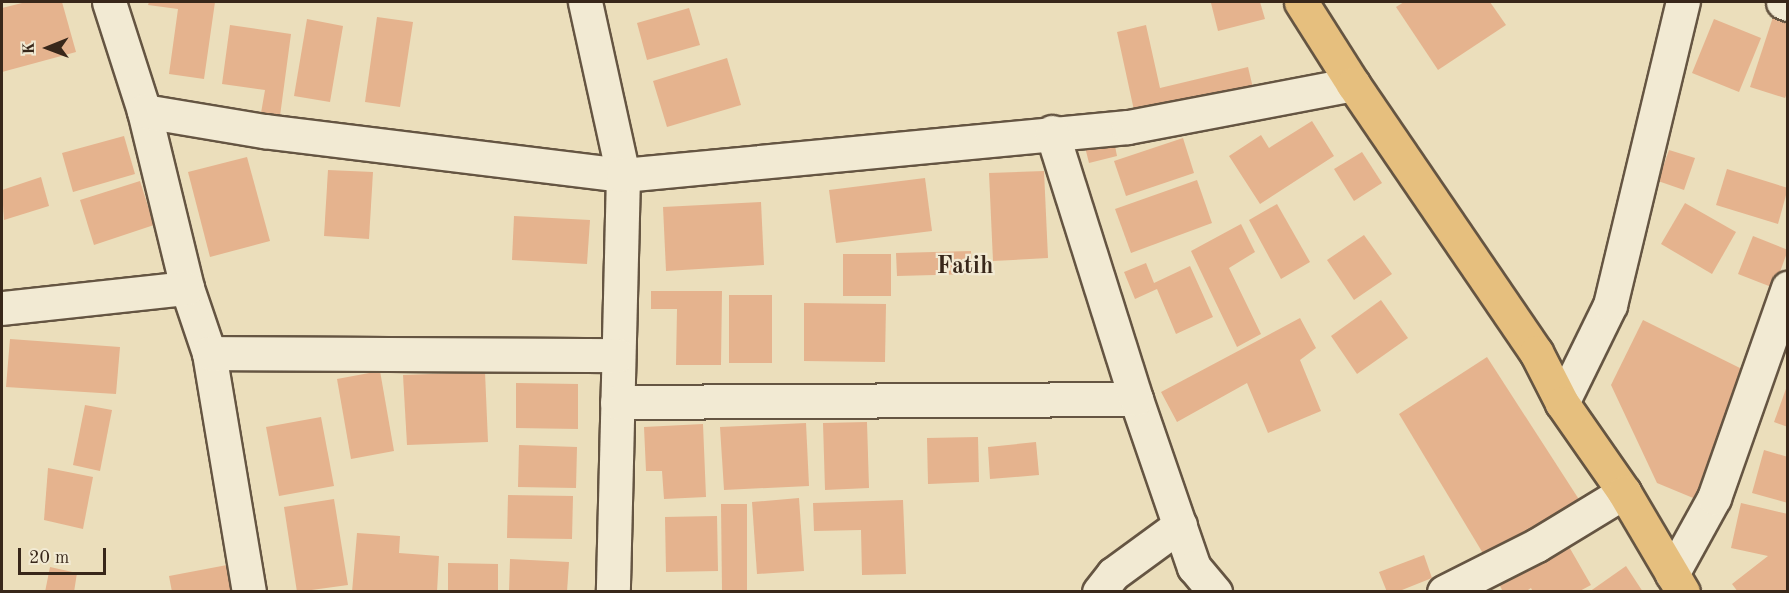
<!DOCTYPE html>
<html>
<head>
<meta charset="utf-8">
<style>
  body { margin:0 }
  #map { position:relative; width:1789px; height:593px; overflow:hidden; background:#ebdebb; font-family:"Old Standard TT",serif }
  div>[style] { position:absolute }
  .building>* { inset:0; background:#e5b38e }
  .roads { filter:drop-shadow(2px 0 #655542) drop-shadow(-2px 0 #655542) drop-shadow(0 2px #655542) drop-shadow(0 -2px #655542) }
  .minor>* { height:33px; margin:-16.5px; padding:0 16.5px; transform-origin:16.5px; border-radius:16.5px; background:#f2ead3 }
  .major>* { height:33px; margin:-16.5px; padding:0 16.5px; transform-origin:16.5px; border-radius:16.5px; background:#e6bf7e }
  span { translate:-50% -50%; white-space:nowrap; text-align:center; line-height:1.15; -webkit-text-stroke:4.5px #f2ead3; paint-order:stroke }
  .district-label { font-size:24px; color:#38271a; font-weight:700 }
  .frame { position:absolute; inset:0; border:3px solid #38271a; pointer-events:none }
  .north { position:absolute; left:18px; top:18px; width:60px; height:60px; -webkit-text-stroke:4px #f2ead3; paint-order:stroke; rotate:269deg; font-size:16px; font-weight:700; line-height:24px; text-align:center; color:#38271a }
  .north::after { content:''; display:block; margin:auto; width:21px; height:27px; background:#38271a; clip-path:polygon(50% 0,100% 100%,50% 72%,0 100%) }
  .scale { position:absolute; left:18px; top:548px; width:88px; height:27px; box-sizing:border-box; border:3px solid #38271a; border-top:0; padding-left:8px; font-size:18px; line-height:21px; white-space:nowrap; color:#38271a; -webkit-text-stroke:4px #f2ead3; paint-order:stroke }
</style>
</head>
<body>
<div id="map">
  <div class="building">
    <i style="clip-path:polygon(26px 2px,62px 2px,76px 52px,2px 72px,2px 8px)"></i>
    <i style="clip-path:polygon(149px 2px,215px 2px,204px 79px,169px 74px,178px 9px,148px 5px)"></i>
    <i style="clip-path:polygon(1216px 2px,1260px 2px,1265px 19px,1218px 31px,1211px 3px)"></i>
    <i style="clip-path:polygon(1404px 2px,1490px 2px,1506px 25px,1438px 70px,1396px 7px)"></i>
    <i style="clip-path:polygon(689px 8px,700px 45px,647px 60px,637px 23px)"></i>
    <i style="clip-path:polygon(377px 17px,413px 22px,400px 107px,365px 102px)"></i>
    <i style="clip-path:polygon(1773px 17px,1788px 22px,1788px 91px,1785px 98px,1750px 87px)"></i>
    <i style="clip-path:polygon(307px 19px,343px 26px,330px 102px,294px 96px)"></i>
    <i style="clip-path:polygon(1714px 19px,1761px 38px,1739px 92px,1692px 73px)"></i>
    <i style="clip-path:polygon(230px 25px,291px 34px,280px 116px,261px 113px,265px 90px,222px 84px)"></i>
    <i style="clip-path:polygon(1146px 25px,1160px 88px,1248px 67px,1253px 88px,1135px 115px,1117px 32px)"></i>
    <i style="clip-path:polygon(727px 58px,741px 105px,667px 127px,653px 81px)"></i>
    <i style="clip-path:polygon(1312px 121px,1334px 156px,1260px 204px,1229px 156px,1261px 135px,1269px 148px)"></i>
    <i style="clip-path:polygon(124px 136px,135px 174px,73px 192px,62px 153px)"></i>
    <i style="clip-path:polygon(1113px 136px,1117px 156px,1089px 163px,1084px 143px)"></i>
    <i style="clip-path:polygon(1183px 138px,1194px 173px,1126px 196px,1114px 161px)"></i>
    <i style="clip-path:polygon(1669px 150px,1695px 158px,1684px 190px,1658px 181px)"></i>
    <i style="clip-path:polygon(1362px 152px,1382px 183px,1354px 201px,1334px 169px)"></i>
    <i style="clip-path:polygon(247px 157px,270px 241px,210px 257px,188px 172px)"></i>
    <i style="clip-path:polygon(1727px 169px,1788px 188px,1778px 224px,1716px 205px)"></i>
    <i style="clip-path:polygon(328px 170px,373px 172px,369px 239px,324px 236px)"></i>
    <i style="clip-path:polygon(1044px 171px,1048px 258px,993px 261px,989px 173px)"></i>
    <i style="clip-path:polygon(41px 177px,49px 206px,4px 220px,2px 190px)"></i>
    <i style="clip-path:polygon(925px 178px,932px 231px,836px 243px,829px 190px)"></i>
    <i style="clip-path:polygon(1197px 180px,1212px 223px,1131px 253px,1115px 209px)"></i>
    <i style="clip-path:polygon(140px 181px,154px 225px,94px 245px,80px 200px)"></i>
    <i style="clip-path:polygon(761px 202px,764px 265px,666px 271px,663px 207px)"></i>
    <i style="clip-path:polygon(1685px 203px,1736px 232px,1712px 274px,1661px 244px)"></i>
    <i style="clip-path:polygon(1277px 204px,1310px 262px,1281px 279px,1249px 220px)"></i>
    <i style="clip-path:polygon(514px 216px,590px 220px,587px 264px,512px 260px)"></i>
    <i style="clip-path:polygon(1241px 224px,1255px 252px,1229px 268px,1261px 334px,1237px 347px,1191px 251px)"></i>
    <i style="clip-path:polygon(1364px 235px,1392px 274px,1354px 300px,1327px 260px)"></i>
    <i style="clip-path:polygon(1753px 236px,1788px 250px,1774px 288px,1738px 274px)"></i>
    <i style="clip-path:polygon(971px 251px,972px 274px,897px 276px,896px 253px)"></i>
    <i style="clip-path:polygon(843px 254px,891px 254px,891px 296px,843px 296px)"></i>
    <i style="clip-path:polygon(1146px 263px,1154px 283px,1190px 266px,1213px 317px,1176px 334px,1157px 289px,1135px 299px,1124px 272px)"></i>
    <i style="clip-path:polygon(651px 291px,722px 291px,721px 365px,676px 365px,677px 309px,651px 309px)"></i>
    <i style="clip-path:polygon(729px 295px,772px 295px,772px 363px,729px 363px)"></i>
    <i style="clip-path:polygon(1381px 300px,1408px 338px,1357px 374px,1331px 336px)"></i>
    <i style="clip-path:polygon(804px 303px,886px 304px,885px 362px,804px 361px)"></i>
    <i style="clip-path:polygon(1300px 318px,1316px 348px,1300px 360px,1321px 411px,1268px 433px,1247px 383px,1177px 422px,1161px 392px)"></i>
    <i style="clip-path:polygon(1643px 320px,1744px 370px,1698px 500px,1657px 483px,1611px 385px)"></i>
    <i style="clip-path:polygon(10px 339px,120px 347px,116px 394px,6px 387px)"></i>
    <i style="clip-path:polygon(1487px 357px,1580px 501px,1484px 555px,1399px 414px)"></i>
    <i style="clip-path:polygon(380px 371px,394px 451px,351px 459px,337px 379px)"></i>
    <i style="clip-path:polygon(485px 372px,488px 442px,407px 445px,403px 375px)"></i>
    <i style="clip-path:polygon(516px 383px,578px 384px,578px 429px,516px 428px)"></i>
    <i style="clip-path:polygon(1787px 386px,1788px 386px,1788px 427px,1774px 422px)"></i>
    <i style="clip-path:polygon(85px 405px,112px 410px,100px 471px,73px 465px)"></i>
    <i style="clip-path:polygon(321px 417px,334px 486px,279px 496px,266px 427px)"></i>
    <i style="clip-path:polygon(867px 422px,869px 488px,825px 490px,823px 423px)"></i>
    <i style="clip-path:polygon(806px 423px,809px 486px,724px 490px,720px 427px)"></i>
    <i style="clip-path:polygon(703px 424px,706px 497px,664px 499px,662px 471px,646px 471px,644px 427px)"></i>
    <i style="clip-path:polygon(978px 437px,979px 482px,928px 484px,927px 438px)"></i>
    <i style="clip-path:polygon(1036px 442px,1039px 475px,990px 479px,988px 447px)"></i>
    <i style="clip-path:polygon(519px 445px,577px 447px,576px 488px,518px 487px)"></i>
    <i style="clip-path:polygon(1764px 450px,1788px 457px,1788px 503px,1752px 493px)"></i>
    <i style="clip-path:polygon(48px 468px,93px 477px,83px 529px,44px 520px)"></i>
    <i style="clip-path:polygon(508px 495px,573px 496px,572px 539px,507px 538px)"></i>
    <i style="clip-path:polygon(799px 498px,804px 571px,757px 574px,752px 502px)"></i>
    <i style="clip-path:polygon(334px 499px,348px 585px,297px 592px,284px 507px)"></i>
    <i style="clip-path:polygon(903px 500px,906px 574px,862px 575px,861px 530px,814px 531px,813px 503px)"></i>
    <i style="clip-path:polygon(1741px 503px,1788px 514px,1788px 592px,1738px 592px,1732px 584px,1768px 556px,1731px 548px)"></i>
    <i style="clip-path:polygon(721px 504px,747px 504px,747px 590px,722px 591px)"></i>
    <i style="clip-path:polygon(717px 516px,718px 571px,666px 572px,665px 517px)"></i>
    <i style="clip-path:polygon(357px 533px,400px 536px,399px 553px,439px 556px,437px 592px,352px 592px)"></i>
    <i style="clip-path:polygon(1568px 545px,1591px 585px,1578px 592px,1533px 592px,1531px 588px,1525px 592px,1503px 592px,1499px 584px)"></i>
    <i style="clip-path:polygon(1424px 555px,1432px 578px,1397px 592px,1387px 592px,1379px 572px)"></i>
    <i style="clip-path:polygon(510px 559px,569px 562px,567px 592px,509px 592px)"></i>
    <i style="clip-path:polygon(448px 563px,498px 564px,498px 592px,448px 592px)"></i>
    <i style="clip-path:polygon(227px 565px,232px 592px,172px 592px,169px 576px)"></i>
    <i style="clip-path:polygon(1626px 566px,1643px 592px,1589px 592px)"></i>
    <i style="clip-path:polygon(50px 567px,77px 573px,74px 592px,45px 592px)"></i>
  </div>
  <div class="roads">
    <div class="minor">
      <i style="left:109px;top:2px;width:114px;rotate:72.2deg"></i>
      <i style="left:144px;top:111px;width:182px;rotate:76.3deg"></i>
      <i style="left:187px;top:288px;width:69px;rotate:71.3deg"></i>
      <i style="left:209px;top:353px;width:242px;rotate:80.5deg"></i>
      <i style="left:585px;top:2px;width:177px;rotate:77.6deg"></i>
      <i style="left:623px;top:175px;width:417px;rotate:91.4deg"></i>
      <i style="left:1783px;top:2px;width:5px;rotate:22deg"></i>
      <i style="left:144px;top:111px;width:122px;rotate:9.5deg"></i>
      <i style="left:264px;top:131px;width:362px;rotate:7deg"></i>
      <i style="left:623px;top:175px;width:507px;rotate:-5.43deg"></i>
      <i style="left:1128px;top:127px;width:229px;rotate:-10.8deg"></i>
      <i style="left:2px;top:308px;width:186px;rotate:-6.2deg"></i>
      <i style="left:209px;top:353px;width:409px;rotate:0.3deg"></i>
      <i style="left:1136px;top:399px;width:178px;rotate:71deg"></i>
      <i style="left:1194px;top:567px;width:33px;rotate:50deg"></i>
      <i style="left:617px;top:402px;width:519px;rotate:-0.33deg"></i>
      <i style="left:1136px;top:399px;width:280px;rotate:-107.5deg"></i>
      <i style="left:1562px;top:403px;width:109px;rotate:-63.9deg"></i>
      <i style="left:1610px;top:305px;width:312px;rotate:-76.5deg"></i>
      <i style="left:1672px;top:574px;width:87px;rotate:-61.1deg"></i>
      <i style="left:1714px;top:498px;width:223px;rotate:-70.6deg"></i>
      <i style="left:1099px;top:592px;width:23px;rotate:-52deg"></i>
      <i style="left:1113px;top:574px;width:83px;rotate:-36.2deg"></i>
      <i style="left:1444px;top:592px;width:104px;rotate:-26.8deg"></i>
      <i style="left:1537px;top:545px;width:102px;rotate:-31.3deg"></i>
    </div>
    <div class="major">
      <i style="left:1301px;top:2px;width:97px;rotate:57.6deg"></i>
      <i style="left:1353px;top:84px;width:325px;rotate:55.7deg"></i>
      <i style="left:1536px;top:352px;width:57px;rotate:63deg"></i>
      <i style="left:1562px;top:403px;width:108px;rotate:55.1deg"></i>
      <i style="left:1624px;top:492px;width:116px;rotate:59.5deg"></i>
    </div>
  </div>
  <div class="district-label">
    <span style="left:965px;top:268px">Fatih</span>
  </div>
  <div class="frame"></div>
  <div class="north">K</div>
  <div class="scale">20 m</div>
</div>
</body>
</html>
